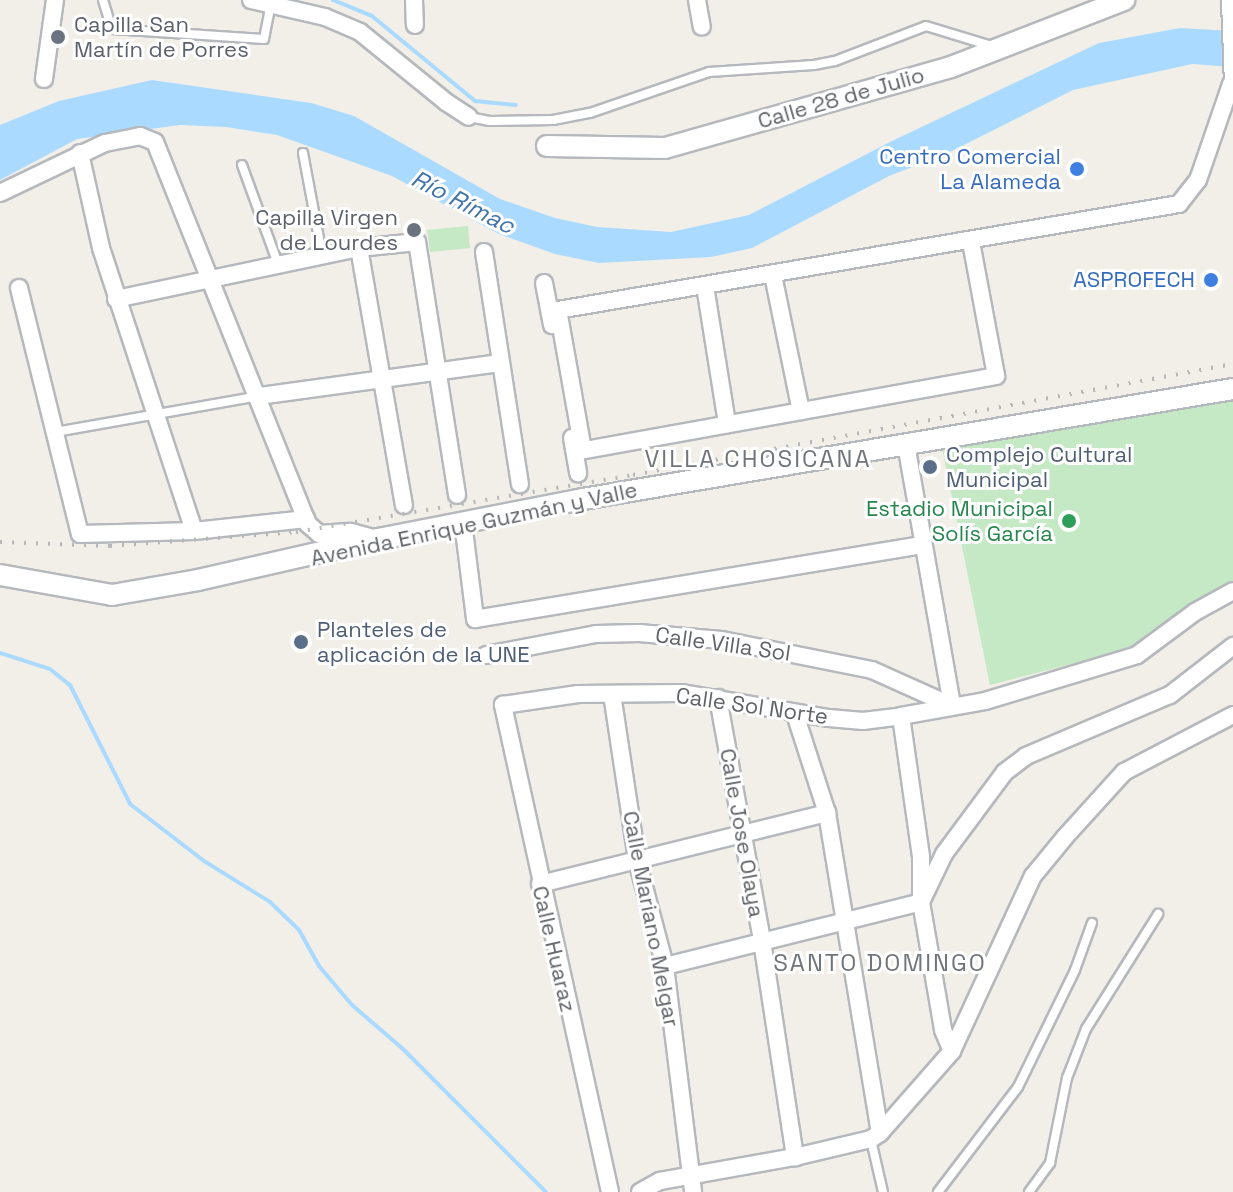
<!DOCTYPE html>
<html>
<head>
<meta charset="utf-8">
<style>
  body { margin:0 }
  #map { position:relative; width:1233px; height:1192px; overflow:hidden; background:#f1efe8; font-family:"Space Grotesk",sans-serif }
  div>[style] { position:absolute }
  .green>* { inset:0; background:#c5e8c5 }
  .water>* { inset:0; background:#aadaff }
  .stream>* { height:4px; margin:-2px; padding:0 2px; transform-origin:2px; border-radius:2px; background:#aadaff }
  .roads { filter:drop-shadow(2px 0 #b5b8bc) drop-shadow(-2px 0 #b5b8bc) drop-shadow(0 2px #b5b8bc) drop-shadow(0 -2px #b5b8bc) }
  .service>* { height:8px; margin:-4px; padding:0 4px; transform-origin:4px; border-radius:4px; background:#fff }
  .minor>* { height:16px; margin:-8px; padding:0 8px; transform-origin:8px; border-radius:8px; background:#fff }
  .tertiary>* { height:20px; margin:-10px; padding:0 10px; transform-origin:10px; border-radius:10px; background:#fff }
  .rail>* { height:4px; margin-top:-2px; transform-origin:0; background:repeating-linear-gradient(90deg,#b6b7b8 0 2px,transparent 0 12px) }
  .dots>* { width:22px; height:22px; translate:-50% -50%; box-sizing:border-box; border:4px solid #fff; border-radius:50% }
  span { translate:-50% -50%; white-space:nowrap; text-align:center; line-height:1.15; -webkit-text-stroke:6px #fff; paint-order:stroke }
  .worship-label { font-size:22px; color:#5b616d }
  .left { translate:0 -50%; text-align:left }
  .right { translate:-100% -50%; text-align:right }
  .street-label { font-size:22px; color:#5f6368 }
  .shop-label { font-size:22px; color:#366cbe }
  .service-label { font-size:22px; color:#4e5e75 }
  .leisure-label { font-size:22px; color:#27864d }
  .water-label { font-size:24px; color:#4174aa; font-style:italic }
  .neighbourhood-label { font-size:24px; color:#70757a; letter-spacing:2px }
</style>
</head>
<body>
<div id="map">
  <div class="green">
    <i style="clip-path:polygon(468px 226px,470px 248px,430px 252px,427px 230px)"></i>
    <i style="clip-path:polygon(1233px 394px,1233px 581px,1196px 600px,1129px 649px,990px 685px,941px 443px)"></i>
  </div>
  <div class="water">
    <i style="clip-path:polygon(1180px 28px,1233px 31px,1233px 67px,1192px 64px,1073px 90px,946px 154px,889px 176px,752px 248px,711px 257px,599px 263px,555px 254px,499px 234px,392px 176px,277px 135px,226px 127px,180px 125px,77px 139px,0 180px,0 125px,59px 101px,152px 80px,311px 103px,354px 116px,500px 199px,555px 218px,597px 227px,671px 232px,749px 215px,892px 141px,1099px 43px)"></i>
  </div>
  <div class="stream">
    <i style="left:333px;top:0;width:42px;rotate:22.3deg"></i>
    <i style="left:372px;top:16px;width:134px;rotate:39.5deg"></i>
    <i style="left:475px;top:101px;width:41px;rotate:5.6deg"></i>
    <i style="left:0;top:653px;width:52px;rotate:17.7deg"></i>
    <i style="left:50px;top:669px;width:26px;rotate:39deg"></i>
    <i style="left:70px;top:685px;width:133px;rotate:63.2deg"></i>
    <i style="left:130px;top:804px;width:93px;rotate:37.6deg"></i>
    <i style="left:204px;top:861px;width:78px;rotate:31.8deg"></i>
    <i style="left:270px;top:902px;width:40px;rotate:44deg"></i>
    <i style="left:299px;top:930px;width:41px;rotate:60.9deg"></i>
    <i style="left:319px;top:966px;width:51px;rotate:49.8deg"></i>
    <i style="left:352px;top:1005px;width:67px;rotate:40.8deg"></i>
    <i style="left:403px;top:1049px;width:202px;rotate:45deg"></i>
  </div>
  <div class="roads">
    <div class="service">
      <i style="left:103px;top:0;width:30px;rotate:73deg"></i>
      <i style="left:112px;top:29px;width:152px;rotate:3.8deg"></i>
      <i style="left:264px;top:39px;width:36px;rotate:-79deg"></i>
      <i style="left:469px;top:117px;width:21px;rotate:11deg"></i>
      <i style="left:490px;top:121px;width:63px;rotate:-0.9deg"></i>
      <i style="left:553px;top:120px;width:38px;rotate:-11deg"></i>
      <i style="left:590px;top:113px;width:126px;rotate:-19deg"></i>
      <i style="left:709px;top:72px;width:105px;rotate:-3.8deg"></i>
      <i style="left:814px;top:65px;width:21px;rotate:-11deg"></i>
      <i style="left:835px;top:61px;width:97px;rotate:-21deg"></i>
      <i style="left:926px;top:26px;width:69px;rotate:16.9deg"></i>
      <i style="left:303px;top:153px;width:104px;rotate:79.4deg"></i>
      <i style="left:242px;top:165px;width:105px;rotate:70deg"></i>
      <i style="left:55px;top:432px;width:207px;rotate:-10deg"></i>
      <i style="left:871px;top:1140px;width:53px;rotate:77deg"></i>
      <i style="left:938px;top:1192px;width:132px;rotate:-52.7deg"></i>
      <i style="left:1018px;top:1087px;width:130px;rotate:-64deg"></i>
      <i style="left:1075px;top:970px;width:50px;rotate:-70.1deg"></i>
      <i style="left:1029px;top:1192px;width:36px;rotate:-54deg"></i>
      <i style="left:1050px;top:1163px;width:87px;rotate:-78.7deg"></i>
      <i style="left:1067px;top:1078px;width:53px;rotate:-68.8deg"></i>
      <i style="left:1086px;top:1029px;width:136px;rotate:-57.9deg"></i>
    </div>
    <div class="minor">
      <i style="left:251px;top:0;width:76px;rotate:12.9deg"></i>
      <i style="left:325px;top:17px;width:38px;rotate:23deg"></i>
      <i style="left:360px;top:32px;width:111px;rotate:39.1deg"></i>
      <i style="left:446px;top:102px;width:27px;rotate:33deg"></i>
      <i style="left:414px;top:0;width:25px;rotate:88deg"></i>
      <i style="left:697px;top:0;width:27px;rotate:80deg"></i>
      <i style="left:1230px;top:0;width:88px;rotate:88deg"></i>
      <i style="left:44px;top:79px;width:80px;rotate:-82.1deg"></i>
      <i style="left:80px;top:153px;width:97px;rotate:77.5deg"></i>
      <i style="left:101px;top:248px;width:298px;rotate:71.8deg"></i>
      <i style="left:0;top:193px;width:116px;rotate:-25.5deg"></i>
      <i style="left:105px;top:143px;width:36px;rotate:-11deg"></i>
      <i style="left:140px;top:136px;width:16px;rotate:22deg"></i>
      <i style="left:155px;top:142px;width:412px;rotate:68.2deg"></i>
      <i style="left:308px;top:524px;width:15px;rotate:42deg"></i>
      <i style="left:319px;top:534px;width:32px;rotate:-4deg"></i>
      <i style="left:351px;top:532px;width:27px;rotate:15deg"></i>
      <i style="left:971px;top:242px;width:136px;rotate:79.4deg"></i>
      <i style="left:996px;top:376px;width:420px;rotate:169.8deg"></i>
      <i style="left:583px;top:450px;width:142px;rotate:-100.1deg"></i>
      <i style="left:558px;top:310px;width:630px;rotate:-9.69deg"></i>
      <i style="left:1179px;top:204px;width:31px;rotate:-52deg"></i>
      <i style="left:1198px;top:180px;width:102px;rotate:-71deg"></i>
      <i style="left:359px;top:248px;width:261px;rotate:80.1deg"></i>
      <i style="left:484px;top:252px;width:235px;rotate:81.2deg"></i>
      <i style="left:773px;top:275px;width:139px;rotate:78.4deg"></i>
      <i style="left:544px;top:283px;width:43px;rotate:79.2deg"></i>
      <i style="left:705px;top:286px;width:140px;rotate:80.9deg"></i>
      <i style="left:19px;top:288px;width:253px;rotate:76.1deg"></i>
      <i style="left:80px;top:534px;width:114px;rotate:-1.5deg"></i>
      <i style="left:194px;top:531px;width:113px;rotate:-6.1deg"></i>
      <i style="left:116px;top:299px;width:248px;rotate:-11.9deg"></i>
      <i style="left:359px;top:248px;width:58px;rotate:-5.9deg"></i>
      <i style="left:417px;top:242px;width:256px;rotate:81deg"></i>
      <i style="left:259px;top:396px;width:244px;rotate:-7.8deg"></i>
      <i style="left:572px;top:438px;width:36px;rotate:80deg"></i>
      <i style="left:906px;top:444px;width:266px;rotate:80deg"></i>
      <i style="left:463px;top:522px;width:98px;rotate:82.9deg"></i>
      <i style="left:475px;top:619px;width:453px;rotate:-9.4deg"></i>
      <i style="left:486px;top:655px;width:112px;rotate:-10.8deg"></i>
      <i style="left:596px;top:634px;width:43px;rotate:-1.3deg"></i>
      <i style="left:639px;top:633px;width:83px;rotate:4.8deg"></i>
      <i style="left:722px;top:640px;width:153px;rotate:11.3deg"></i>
      <i style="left:872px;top:670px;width:88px;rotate:24.2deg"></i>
      <i style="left:612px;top:694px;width:168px;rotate:81.4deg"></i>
      <i style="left:637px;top:860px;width:110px;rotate:75.2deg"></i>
      <i style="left:665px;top:966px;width:228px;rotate:82.9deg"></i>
      <i style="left:718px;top:698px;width:247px;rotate:79.7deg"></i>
      <i style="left:762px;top:941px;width:219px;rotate:81.3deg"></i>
      <i style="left:795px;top:714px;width:104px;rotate:72.1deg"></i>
      <i style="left:827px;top:813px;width:324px;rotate:80.6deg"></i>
      <i style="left:901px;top:716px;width:142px;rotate:81.9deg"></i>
      <i style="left:921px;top:857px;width:45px;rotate:90deg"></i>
      <i style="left:921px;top:902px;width:130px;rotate:80.2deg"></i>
      <i style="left:943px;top:1030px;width:23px;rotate:67deg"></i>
      <i style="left:540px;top:884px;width:296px;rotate:-13.9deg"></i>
      <i style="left:665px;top:966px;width:264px;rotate:-14deg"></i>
      <i style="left:921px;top:902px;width:53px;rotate:-64.4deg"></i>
      <i style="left:944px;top:854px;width:102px;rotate:-53.4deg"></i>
      <i style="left:1005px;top:772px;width:26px;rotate:-37deg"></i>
      <i style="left:1026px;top:756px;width:156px;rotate:-23deg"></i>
      <i style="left:1170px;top:695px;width:80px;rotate:-37.9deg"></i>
      <i style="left:610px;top:1192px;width:499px;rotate:-102.4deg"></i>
      <i style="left:503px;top:705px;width:76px;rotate:-8.3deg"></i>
      <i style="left:578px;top:694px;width:103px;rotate:-0.6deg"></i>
      <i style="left:681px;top:693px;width:150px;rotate:9.6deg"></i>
      <i style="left:829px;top:718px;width:34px;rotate:5deg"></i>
      <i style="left:863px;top:721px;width:38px;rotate:-7deg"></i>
      <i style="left:901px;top:716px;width:85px;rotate:-10.1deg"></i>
      <i style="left:985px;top:701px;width:159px;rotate:-16.8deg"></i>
      <i style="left:1137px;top:655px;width:72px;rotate:-36.6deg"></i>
      <i style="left:1195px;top:612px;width:43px;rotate:-28.9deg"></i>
      <i style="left:640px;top:1192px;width:23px;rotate:-29deg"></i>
      <i style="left:660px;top:1181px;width:137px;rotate:-10.1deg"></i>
      <i style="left:795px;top:1157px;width:78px;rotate:-13.3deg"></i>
      <i style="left:871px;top:1139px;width:11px;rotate:-34deg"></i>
      <i style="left:880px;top:1133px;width:109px;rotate:-48.7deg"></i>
      <i style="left:952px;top:1051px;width:193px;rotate:-65.2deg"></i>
      <i style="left:1033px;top:876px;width:50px;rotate:-50.6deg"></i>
      <i style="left:1065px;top:837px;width:88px;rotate:-47.8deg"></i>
      <i style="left:1124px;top:772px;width:123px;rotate:-27.6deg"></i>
    </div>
    <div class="tertiary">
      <i style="left:547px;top:146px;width:118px;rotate:1deg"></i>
      <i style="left:665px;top:148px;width:297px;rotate:-15.8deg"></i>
      <i style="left:951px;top:67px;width:186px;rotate:-21.2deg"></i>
      <i style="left:0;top:575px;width:114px;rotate:10.1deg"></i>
      <i style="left:112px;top:595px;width:87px;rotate:-9.9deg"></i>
      <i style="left:198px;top:580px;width:186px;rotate:-12.8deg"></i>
      <i style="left:379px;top:539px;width:208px;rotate:-11.1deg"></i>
      <i style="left:583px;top:499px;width:659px;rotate:-9.61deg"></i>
    </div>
  </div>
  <div class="rail">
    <i style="left:0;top:542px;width:110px;rotate:2.1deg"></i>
    <i style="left:110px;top:546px;width:187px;rotate:-4.3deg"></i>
    <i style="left:296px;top:532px;width:342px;rotate:-9.6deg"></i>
    <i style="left:633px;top:475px;width:610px;rotate:-10.48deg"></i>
  </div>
  <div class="dots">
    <i style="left:58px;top:37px;background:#6b7280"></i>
    <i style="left:1077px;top:169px;background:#3f7fe0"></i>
    <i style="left:414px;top:230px;background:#6b7280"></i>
    <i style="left:1211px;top:280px;background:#3f7fe0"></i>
    <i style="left:930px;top:467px;background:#5c6f8a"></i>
    <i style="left:1069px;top:521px;background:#2e9e5b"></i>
    <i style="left:301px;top:642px;background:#5c6f8a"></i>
  </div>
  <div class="worship-label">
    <span class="left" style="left:74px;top:37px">Capilla San<br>Martín de Porres</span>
    <span class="right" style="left:398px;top:230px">Capilla Virgen<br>de Lourdes</span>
  </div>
  <div class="street-label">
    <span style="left:841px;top:98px;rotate:-16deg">Calle 28 de Julio</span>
    <span style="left:474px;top:524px;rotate:-12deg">Avenida Enrique Guzmán y Valle</span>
    <span style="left:723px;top:644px;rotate:8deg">Calle Villa Sol</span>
    <span style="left:752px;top:706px;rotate:8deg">Calle Sol Norte</span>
    <span style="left:742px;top:833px;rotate:80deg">Calle Jose Olaya</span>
    <span style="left:651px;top:919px;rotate:79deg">Calle Mariano Melgar</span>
    <span style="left:554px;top:949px;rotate:77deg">Calle Huaraz</span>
  </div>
  <div class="shop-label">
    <span class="right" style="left:1061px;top:169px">Centro Comercial<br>La Alameda</span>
    <span class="right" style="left:1195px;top:280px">ASPROFECH</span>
  </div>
  <div class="service-label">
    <span class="left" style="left:946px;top:467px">Complejo Cultural<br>Municipal</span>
    <span class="left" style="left:317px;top:642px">Planteles de<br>aplicación de la UNE</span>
  </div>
  <div class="leisure-label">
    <span class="right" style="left:1053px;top:521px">Estadio Municipal<br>Solís García</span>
  </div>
  <div class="water-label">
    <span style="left:463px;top:202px;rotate:27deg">Río Rímac</span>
  </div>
  <div class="neighbourhood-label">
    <span style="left:758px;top:459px">VILLA CHOSICANA</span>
    <span style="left:880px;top:963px">SANTO DOMINGO</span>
  </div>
</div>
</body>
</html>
